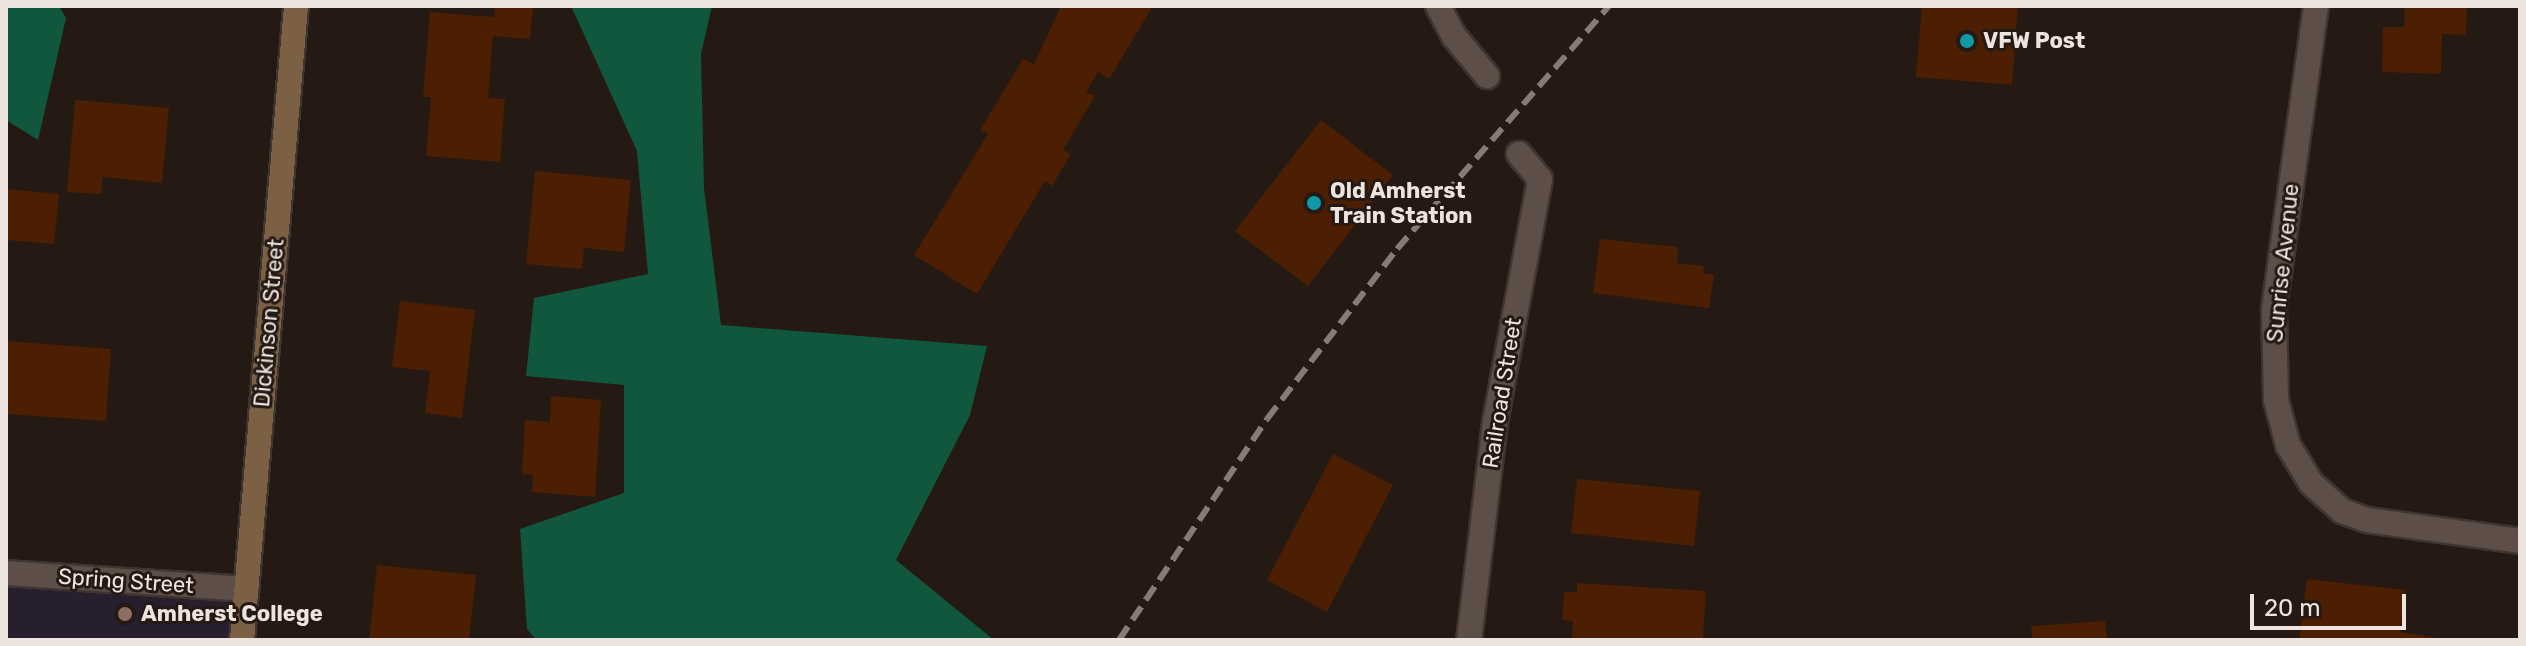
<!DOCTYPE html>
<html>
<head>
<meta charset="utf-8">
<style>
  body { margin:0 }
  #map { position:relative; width:2526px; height:646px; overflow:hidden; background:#251913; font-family:Rubik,sans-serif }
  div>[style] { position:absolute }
  .education>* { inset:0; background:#281f2e }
  .forest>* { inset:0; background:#11573d }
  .building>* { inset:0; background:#4c1e02 }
  .roads { filter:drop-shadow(2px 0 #3e3533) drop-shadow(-2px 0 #3e3533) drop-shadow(0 2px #3e3533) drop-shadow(0 -2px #3e3533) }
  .minor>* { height:24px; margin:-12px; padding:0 12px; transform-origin:12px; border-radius:12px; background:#5d4f48 }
  .secondary>* { height:24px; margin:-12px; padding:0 12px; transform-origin:12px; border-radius:12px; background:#7b6044 }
  .rail>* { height:6px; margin-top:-3px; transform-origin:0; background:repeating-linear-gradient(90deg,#867b76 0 16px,transparent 0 24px) }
  .dots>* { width:22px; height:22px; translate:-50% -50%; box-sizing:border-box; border:4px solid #251913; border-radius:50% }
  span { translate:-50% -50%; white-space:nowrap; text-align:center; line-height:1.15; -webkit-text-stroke:6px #251913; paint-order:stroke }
  .poi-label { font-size:22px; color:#ede4e0; font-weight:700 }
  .left { translate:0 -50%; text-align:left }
  .street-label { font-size:22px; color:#ede4e0 }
  .frame { position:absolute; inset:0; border:8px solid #ede4e0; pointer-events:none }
  .scale { position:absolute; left:2250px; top:594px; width:156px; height:36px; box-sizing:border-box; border:4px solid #ede4e0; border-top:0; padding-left:10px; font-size:24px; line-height:28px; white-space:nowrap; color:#ede4e0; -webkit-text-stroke:6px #251913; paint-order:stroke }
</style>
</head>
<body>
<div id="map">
  <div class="education">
    <i style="clip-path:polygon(6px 573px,246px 589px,242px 640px,6px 640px)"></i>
  </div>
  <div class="forest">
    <i style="clip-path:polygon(6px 6px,59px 6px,66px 18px,38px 140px,6px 120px)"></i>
    <i style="clip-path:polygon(571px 6px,712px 6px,701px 54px,704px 188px,721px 325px,987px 346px,970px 415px,896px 560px,994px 640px,536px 640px,527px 629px,520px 529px,624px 493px,624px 385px,526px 376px,534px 298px,648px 274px,637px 151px)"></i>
  </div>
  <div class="building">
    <i style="clip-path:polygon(495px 6px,533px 7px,530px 39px,493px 36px,488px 98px,505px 99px,500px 162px,426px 156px,431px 97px,423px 97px,430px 12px,494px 17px)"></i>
    <i style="clip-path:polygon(1061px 6px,1153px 6px,1109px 79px,1098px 72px,1086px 92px,1095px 96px,1063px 150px,1071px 154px,1052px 186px,1045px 181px,977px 294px,914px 255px,988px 134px,980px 130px,1023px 59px,1034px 64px)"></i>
    <i style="clip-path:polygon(1922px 6px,2018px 6px,2012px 85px,1916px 77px)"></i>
    <i style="clip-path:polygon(2405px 6px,2467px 6px,2466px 35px,2442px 34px,2441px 74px,2382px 72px,2383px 27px,2404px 27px)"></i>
    <i style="clip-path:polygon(75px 100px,169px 108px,162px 183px,103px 177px,101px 194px,67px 192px)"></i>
    <i style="clip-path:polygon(1321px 120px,1393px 175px,1308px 286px,1235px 231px)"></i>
    <i style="clip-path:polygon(535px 171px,631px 180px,624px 252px,584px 248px,582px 269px,526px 264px)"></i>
    <i style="clip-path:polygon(6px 189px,59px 194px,54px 244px,6px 240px)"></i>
    <i style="clip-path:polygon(1600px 239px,1678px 247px,1677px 263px,1704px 266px,1703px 273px,1714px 275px,1709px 308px,1593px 293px)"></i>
    <i style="clip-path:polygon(400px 301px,475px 310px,462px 418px,425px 413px,430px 371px,392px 367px)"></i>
    <i style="clip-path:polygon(6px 341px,111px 349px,106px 421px,6px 414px)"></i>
    <i style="clip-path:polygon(551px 396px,601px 400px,595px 497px,532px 492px,533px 475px,522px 474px,525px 420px,550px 422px)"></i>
    <i style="clip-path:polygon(1333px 454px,1393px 485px,1327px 612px,1267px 580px)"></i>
    <i style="clip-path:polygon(1577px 479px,1700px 491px,1694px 546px,1571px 533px)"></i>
    <i style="clip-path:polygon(377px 565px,476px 575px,469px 640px,369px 640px)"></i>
    <i style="clip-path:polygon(2307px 579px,2405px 590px,2400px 632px,2451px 640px,2299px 640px)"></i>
    <i style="clip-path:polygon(1577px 583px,1706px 591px,1703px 638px,1572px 640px,1573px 621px,1562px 620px,1564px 592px,1577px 592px)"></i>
    <i style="clip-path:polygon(2105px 621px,2107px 640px,2032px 640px,2031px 626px)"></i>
  </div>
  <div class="roads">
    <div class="minor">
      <i style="left:1438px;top:6px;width:34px;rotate:62deg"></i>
      <i style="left:1454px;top:36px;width:52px;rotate:50.5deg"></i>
      <i style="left:2316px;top:6px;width:307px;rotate:97.9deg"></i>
      <i style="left:2274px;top:310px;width:90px;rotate:88.7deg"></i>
      <i style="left:2276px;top:400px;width:47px;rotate:75.1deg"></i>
      <i style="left:2288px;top:445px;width:44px;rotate:58.8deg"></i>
      <i style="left:2311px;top:483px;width:42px;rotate:42.1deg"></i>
      <i style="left:2342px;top:511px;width:27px;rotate:20deg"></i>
      <i style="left:2367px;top:520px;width:154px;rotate:7.8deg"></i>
      <i style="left:6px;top:573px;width:241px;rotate:3.8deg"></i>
      <i style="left:1469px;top:640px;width:220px;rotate:-83.2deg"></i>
      <i style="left:1495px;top:422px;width:247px;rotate:-79.5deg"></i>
      <i style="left:1540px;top:179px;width:33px;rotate:-130deg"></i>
    </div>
    <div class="secondary">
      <i style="left:242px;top:640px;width:636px;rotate:-85.13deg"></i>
    </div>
  </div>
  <div class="rail">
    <i style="left:1119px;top:640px;width:266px;rotate:-56.2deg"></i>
    <i style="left:1267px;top:419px;width:214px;rotate:-52.6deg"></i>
    <i style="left:1397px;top:249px;width:322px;rotate:-48.9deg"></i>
  </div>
  <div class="dots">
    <i style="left:1967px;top:41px;background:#0f9aa8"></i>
    <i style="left:1314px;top:203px;background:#0f9aa8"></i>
    <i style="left:125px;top:614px;background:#8d6e63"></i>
  </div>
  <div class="poi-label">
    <span class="left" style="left:1983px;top:41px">VFW Post</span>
    <span class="left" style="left:1330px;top:203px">Old Amherst<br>Train Station</span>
    <span class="left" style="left:141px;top:614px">Amherst College</span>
  </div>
  <div class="street-label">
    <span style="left:2283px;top:263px;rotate:-84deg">Sunrise Avenue</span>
    <span style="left:269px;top:323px;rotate:-85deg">Dickinson Street</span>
    <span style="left:1502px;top:393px;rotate:-81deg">Railroad Street</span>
    <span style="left:126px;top:581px;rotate:4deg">Spring Street</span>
  </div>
  <div class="frame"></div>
  <div class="scale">20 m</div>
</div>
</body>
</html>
